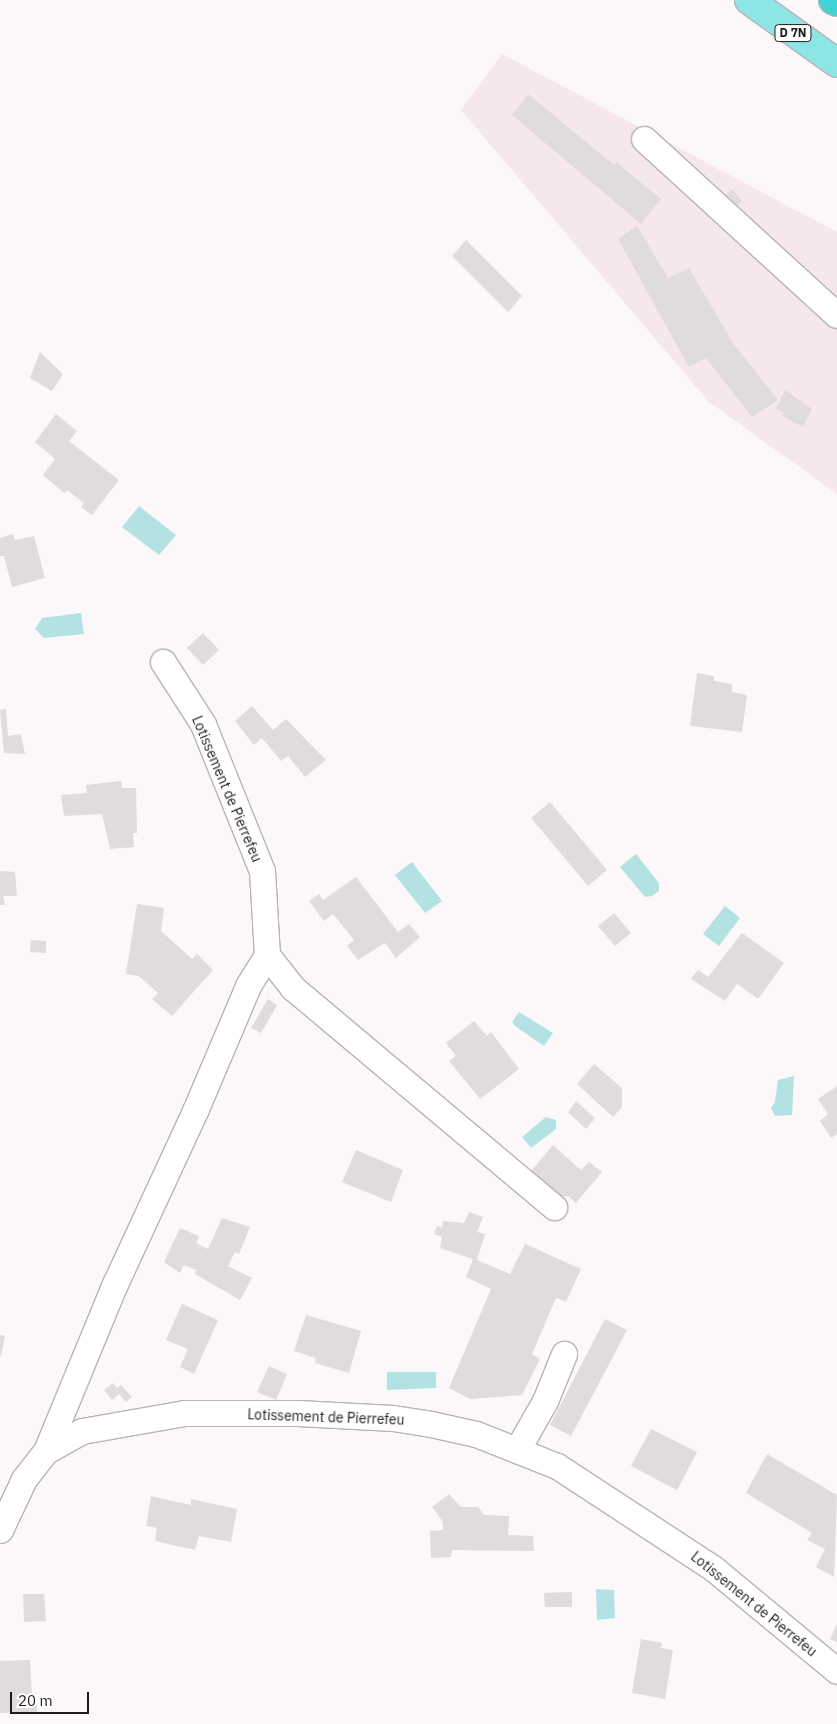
<!DOCTYPE html>
<html>
<head>
<meta charset="utf-8">
<style>
  body { margin:0 }
  #map { position:relative; width:837px; height:1724px; overflow:hidden; background:#fcf7f8; font-family:"IBM Plex Sans",sans-serif }
  div>[style] { position:absolute }
  .built>* { inset:0; background:#f6e7ec }
  .water>* { inset:0; background:#b2e3e2 }
  .building>* { inset:0; background:#e0dbdc }
  .roads { filter:drop-shadow(1px 0 #b9b4b6) drop-shadow(-1px 0 #b9b4b6) drop-shadow(0 1px #b9b4b6) drop-shadow(0 -1px #b9b4b6) }
  .minor>* { height:25px; margin:-12.5px; padding:0 12.5px; transform-origin:12.5px; border-radius:12.5px; background:#fff }
  .major>* { height:28px; margin:-14px; padding:0 14px; transform-origin:14px; border-radius:14px; background:#8ce6e5 }
  .highway>* { height:28px; margin:-14px; padding:0 14px; transform-origin:14px; border-radius:14px; background:#40d5d4 }
  span { translate:-50% -50%; white-space:nowrap; text-align:center; line-height:1.15; -webkit-text-stroke:4.5px #fff; paint-order:stroke }
  .shield-label span { padding:1px 4px; background:#fff; border:1px solid; border-radius:4px; -webkit-text-stroke-width:0 }
  .shield-label { font-size:12px; color:#1d1b1b; font-weight:700 }
  .street-label { font-size:14px; color:#1d1b1b }
  .scale { position:absolute; left:10px; top:1692px; width:79px; height:22px; box-sizing:border-box; border:2px solid #1d1b1b; border-top:0; padding-left:6px; font-size:15px; line-height:18px; white-space:nowrap; color:#1d1b1b; -webkit-text-stroke:4px #fff; paint-order:stroke }
</style>
</head>
<body>
<div id="map">
  <div class="built">
    <i style="clip-path:polygon(502px 54px,837px 232px,837px 494px,709px 402px,461px 110px)"></i>
  </div>
  <div class="water">
    <i style="clip-path:polygon(139px 506px,176px 535px,159px 555px,122px 527px)"></i>
    <i style="clip-path:polygon(81px 613px,84px 634px,44px 638px,35px 629px,42px 618px)"></i>
    <i style="clip-path:polygon(636px 854px,659px 883px,659px 891px,652px 896px,645px 897px,620px 867px)"></i>
    <i style="clip-path:polygon(412px 862px,442px 901px,425px 913px,395px 875px)"></i>
    <i style="clip-path:polygon(725px 906px,740px 918px,719px 946px,703px 934px)"></i>
    <i style="clip-path:polygon(519px 1012px,553px 1033px,544px 1046px,515px 1026px,512px 1022px)"></i>
    <i style="clip-path:polygon(794px 1076px,792px 1115px,775px 1116px,771px 1108px,775px 1102px,778px 1080px)"></i>
    <i style="clip-path:polygon(546px 1117px,556px 1120px,556px 1129px,531px 1148px,522px 1137px)"></i>
    <i style="clip-path:polygon(387px 1372px,436px 1372px,436px 1388px,387px 1390px)"></i>
    <i style="clip-path:polygon(596px 1589px,614px 1590px,615px 1618px,597px 1620px)"></i>
  </div>
  <div class="building">
    <i style="clip-path:polygon(528px 94px,614px 165px,616px 162px,661px 199px,641px 224px,512px 115px)"></i>
    <i style="clip-path:polygon(732px 189px,742px 201px,735px 207px,725px 196px)"></i>
    <i style="clip-path:polygon(637px 226px,668px 278px,689px 268px,733px 343px,778px 400px,752px 417px,706px 358px,689px 367px,618px 239px)"></i>
    <i style="clip-path:polygon(466px 240px,522px 296px,508px 312px,452px 256px)"></i>
    <i style="clip-path:polygon(40px 352px,63px 374px,52px 391px,30px 378px)"></i>
    <i style="clip-path:polygon(785px 390px,812px 409px,803px 427px,782px 416px,784px 413px,776px 409px)"></i>
    <i style="clip-path:polygon(56px 414px,77px 431px,69px 441px,119px 480px,92px 515px,81px 507px,84px 503px,67px 490px,64px 493px,43px 475px,55px 459px,35px 442px)"></i>
    <i style="clip-path:polygon(13px 534px,15px 540px,34px 536px,45px 578px,12px 587px,4px 556px,0 556px,0 538px)"></i>
    <i style="clip-path:polygon(203px 633px,219px 650px,203px 665px,187px 648px)"></i>
    <i style="clip-path:polygon(697px 673px,714px 676px,714px 681px,732px 684px,732px 692px,747px 695px,742px 732px,690px 726px)"></i>
    <i style="clip-path:polygon(252px 706px,273px 730px,286px 719px,326px 760px,305px 777px,288px 756px,281px 761px,262px 738px,254px 745px,235px 721px)"></i>
    <i style="clip-path:polygon(6px 709px,8px 736px,21px 734px,25px 754px,4px 753px,0 710px)"></i>
    <i style="clip-path:polygon(121px 781px,122px 788px,136px 788px,137px 833px,133px 833px,134px 847px,110px 849px,102px 814px,64px 816px,61px 795px,87px 793px,86px 785px)"></i>
    <i style="clip-path:polygon(550px 802px,607px 870px,588px 886px,531px 818px)"></i>
    <i style="clip-path:polygon(0 871px,15px 872px,17px 896px,3px 896px,5px 905px,0 905px)"></i>
    <i style="clip-path:polygon(356px 877px,398px 932px,409px 924px,420px 937px,396px 958px,385px 943px,358px 960px,347px 946px,354px 940px,333px 914px,324px 921px,309px 901px,319px 894px,323px 900px)"></i>
    <i style="clip-path:polygon(137px 904px,164px 908px,161px 931px,192px 959px,197px 954px,213px 970px,172px 1016px,152px 999px,158px 993px,139px 976px,126px 974px)"></i>
    <i style="clip-path:polygon(614px 913px,631px 933px,615px 946px,598px 926px)"></i>
    <i style="clip-path:polygon(742px 933px,784px 963px,758px 999px,737px 984px,725px 1001px,691px 979px,698px 970px,708px 977px)"></i>
    <i style="clip-path:polygon(31px 940px,46px 941px,46px 953px,30px 952px)"></i>
    <i style="clip-path:polygon(268px 999px,277px 1005px,261px 1033px,251px 1028px)"></i>
    <i style="clip-path:polygon(474px 1021px,487px 1036px,491px 1032px,519px 1069px,480px 1099px,449px 1061px,456px 1056px,446px 1043px)"></i>
    <i style="clip-path:polygon(594px 1064px,622px 1088px,622px 1107px,613px 1117px,577px 1084px)"></i>
    <i style="clip-path:polygon(837px 1086px,837px 1134px,831px 1138px,820px 1121px,828px 1114px,818px 1099px)"></i>
    <i style="clip-path:polygon(576px 1101px,595px 1118px,586px 1129px,568px 1112px)"></i>
    <i style="clip-path:polygon(553px 1145px,581px 1170px,589px 1162px,602px 1172px,576px 1203px,568px 1196px,561px 1197px,531px 1171px)"></i>
    <i style="clip-path:polygon(356px 1150px,403px 1170px,391px 1202px,342px 1182px)"></i>
    <i style="clip-path:polygon(469px 1212px,483px 1217px,477px 1232px,485px 1234px,477px 1260px,510px 1274px,525px 1244px,581px 1269px,566px 1302px,556px 1298px,532px 1354px,540px 1359px,522px 1395px,470px 1399px,449px 1388px,491px 1289px,466px 1277px,473px 1259px,440px 1248px,442px 1237px,434px 1234px,437px 1226px,442px 1228px,443px 1221px,464px 1223px)"></i>
    <i style="clip-path:polygon(222px 1218px,250px 1227px,239px 1254px,235px 1252px,228px 1266px,252px 1278px,240px 1300px,195px 1274px,196px 1270px,184px 1265px,180px 1273px,164px 1262px,180px 1228px,199px 1236px,196px 1243px,208px 1249px)"></i>
    <i style="clip-path:polygon(182px 1304px,218px 1320px,194px 1374px,180px 1367px,188px 1349px,166px 1340px)"></i>
    <i style="clip-path:polygon(306px 1315px,361px 1331px,349px 1373px,315px 1363px,316px 1358px,294px 1351px)"></i>
    <i style="clip-path:polygon(605px 1319px,627px 1330px,571px 1436px,550px 1425px)"></i>
    <i style="clip-path:polygon(0 1335px,5px 1336px,1px 1356px,0 1356px)"></i>
    <i style="clip-path:polygon(269px 1366px,287px 1374px,276px 1400px,257px 1392px)"></i>
    <i style="clip-path:polygon(113px 1383px,117px 1388px,121px 1385px,132px 1397px,126px 1402px,119px 1394px,112px 1400px,104px 1390px)"></i>
    <i style="clip-path:polygon(651px 1429px,697px 1452px,677px 1490px,631px 1466px)"></i>
    <i style="clip-path:polygon(767px 1454px,837px 1495px,834px 1577px,816px 1567px,825px 1549px,807px 1540px,812px 1533px,746px 1493px)"></i>
    <i style="clip-path:polygon(449px 1494px,461px 1507px,478px 1507px,484px 1515px,509px 1516px,508px 1535px,533px 1536px,534px 1551px,452px 1550px,451px 1557px,431px 1558px,430px 1531px,443px 1530px,443px 1522px,432px 1507px)"></i>
    <i style="clip-path:polygon(151px 1496px,191px 1505px,191px 1499px,237px 1509px,231px 1542px,199px 1536px,195px 1550px,155px 1541px,157px 1528px,146px 1526px)"></i>
    <i style="clip-path:polygon(572px 1592px,572px 1607px,545px 1607px,544px 1593px)"></i>
    <i style="clip-path:polygon(23px 1594px,44px 1594px,46px 1621px,24px 1622px)"></i>
    <i style="clip-path:polygon(837px 1624px,837px 1642px,830px 1639px)"></i>
    <i style="clip-path:polygon(641px 1639px,662px 1643px,661px 1648px,673px 1650px,665px 1699px,632px 1693px)"></i>
    <i style="clip-path:polygon(30px 1660px,32px 1697px,36px 1697px,37px 1712px,0 1713px,0 1661px)"></i>
  </div>
  <div class="roads">
    <div class="minor">
      <i style="left:644px;top:139px;width:261px;rotate:42.4deg"></i>
      <i style="left:267px;top:955px;width:42px;rotate:51.8deg"></i>
      <i style="left:293px;top:988px;width:341px;rotate:40deg"></i>
      <i style="left:517px;top:1450px;width:56px;rotate:-60.3deg"></i>
      <i style="left:545px;top:1401px;width:51px;rotate:-68deg"></i>
      <i style="left:46px;top:1451px;width:181px;rotate:-67.6deg"></i>
      <i style="left:115px;top:1284px;width:191px;rotate:-65.2deg"></i>
      <i style="left:195px;top:1111px;width:138px;rotate:-67deg"></i>
      <i style="left:249px;top:984px;width:34px;rotate:-58deg"></i>
      <i style="left:267px;top:955px;width:84px;rotate:-93.4deg"></i>
      <i style="left:262px;top:871px;width:158px;rotate:-111.9deg"></i>
      <i style="left:203px;top:724px;width:74px;rotate:-122.8deg"></i>
      <i style="left:0;top:1530px;width:56px;rotate:-64.8deg"></i>
      <i style="left:24px;top:1479px;width:36px;rotate:-52deg"></i>
      <i style="left:46px;top:1451px;width:41px;rotate:-29.1deg"></i>
      <i style="left:82px;top:1431px;width:104px;rotate:-10deg"></i>
      <i style="left:184px;top:1413px;width:114px"></i>
      <i style="left:298px;top:1413px;width:95px;rotate:3deg"></i>
      <i style="left:393px;top:1418px;width:38px;rotate:9deg"></i>
      <i style="left:431px;top:1424px;width:46px;rotate:12.5deg"></i>
      <i style="left:476px;top:1434px;width:87px;rotate:21.6deg"></i>
      <i style="left:557px;top:1466px;width:186px;rotate:33.2deg"></i>
      <i style="left:713px;top:1568px;width:161px;rotate:39.7deg"></i>
    </div>
    <div class="major">
      <i style="left:749px;top:0;width:108px;rotate:35.6deg"></i>
    </div>
    <div class="highway">
      <i style="left:833px;top:0;width:4px;rotate:27deg"></i>
    </div>
  </div>
  <div class="shield-label">
    <span style="left:793px;top:33px">D 7N</span>
  </div>
  <div class="street-label">
    <span style="left:227px;top:789px;rotate:67deg">Lotissement de Pierrefeu</span>
    <span style="left:326px;top:1417px;rotate:2deg">Lotissement de Pierrefeu</span>
    <span style="left:754px;top:1604px;rotate:39deg">Lotissement de Pierrefeu</span>
  </div>
  <div class="scale">20 m</div>
</div>
</body>
</html>
